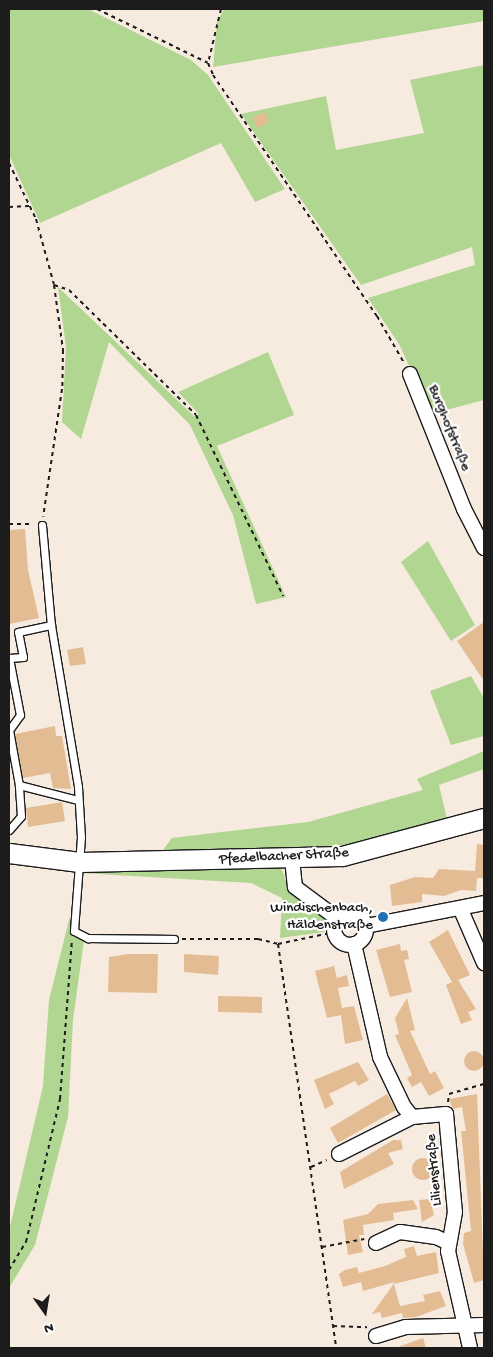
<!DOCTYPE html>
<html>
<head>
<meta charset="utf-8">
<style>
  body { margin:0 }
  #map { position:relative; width:493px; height:1357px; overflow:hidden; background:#f7ebdf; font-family:"Gochi Hand",sans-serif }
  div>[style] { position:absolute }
  .green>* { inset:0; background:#b1d691 }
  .building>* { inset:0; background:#e4bc94 }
  .round { border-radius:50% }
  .path>* { height:2px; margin-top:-1px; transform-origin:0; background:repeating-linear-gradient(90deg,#1c1c1c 0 4px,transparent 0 8px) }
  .roads { filter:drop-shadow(1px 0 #1c1c1c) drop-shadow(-1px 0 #1c1c1c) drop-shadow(0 1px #1c1c1c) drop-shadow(0 -1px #1c1c1c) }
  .lane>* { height:7px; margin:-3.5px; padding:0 3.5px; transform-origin:3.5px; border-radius:3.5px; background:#fff }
  .street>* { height:14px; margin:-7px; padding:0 7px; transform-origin:7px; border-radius:7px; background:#fff }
  .street>.ring { margin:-7px; padding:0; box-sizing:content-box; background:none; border:14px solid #fff; border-radius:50% }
  .secondary>* { height:19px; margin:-9.5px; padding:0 9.5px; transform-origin:9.5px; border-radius:9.5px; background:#fff }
  .dots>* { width:14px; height:14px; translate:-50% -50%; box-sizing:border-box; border:2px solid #fff; border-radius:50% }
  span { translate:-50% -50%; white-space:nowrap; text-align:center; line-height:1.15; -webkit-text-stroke:4.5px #fff; paint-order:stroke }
  .street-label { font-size:15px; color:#1c1c1c }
  .poi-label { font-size:15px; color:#1c1c1c }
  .right { translate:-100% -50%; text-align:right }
  .frame { position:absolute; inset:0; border:10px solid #1c1c1c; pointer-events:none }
  .north { position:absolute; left:20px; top:1287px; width:50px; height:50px; -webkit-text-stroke:4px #fff; paint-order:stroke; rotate:167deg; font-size:14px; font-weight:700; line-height:20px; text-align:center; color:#1c1c1c }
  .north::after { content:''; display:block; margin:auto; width:18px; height:22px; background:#1c1c1c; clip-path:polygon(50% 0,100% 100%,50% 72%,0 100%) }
</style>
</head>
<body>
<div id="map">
  <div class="green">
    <i style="clip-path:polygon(9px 9px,88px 9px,191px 60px,208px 75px,285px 189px,255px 202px,221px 143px,40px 223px,9px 155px)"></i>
    <i style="clip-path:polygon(224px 9px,484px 9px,484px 21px,213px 67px,217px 22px)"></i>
    <i style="clip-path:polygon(484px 65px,484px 400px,431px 414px,399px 344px,368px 298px,475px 265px,472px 247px,361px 285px,241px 114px,326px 96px,336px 150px,424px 133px,410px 80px)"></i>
    <i style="clip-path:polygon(58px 287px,195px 417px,199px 414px,178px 392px,268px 352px,294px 415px,217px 446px,286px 597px,256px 604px,233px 515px,190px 425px,109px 342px,81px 439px,62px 422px,66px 347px)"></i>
    <i style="clip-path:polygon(428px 541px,475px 625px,451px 641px,401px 562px)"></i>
    <i style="clip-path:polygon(471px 676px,484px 698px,484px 736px,451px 745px,430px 691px)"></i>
    <i style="clip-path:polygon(484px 751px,484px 769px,439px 785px,447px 819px,347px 845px,159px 855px,172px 838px,308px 822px,423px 790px,417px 779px)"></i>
    <i style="clip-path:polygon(273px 865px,282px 870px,289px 889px,327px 918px,324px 932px,280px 938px,282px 898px,251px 883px,81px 873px,89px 867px)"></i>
    <i style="clip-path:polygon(70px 916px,71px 931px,84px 940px,73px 1020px,68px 1117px,35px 1245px,9px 1288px,9px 1231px,43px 1086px,49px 1000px)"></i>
  </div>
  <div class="building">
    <i style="clip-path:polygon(265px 112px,269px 122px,257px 128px,253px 117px)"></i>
    <i style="clip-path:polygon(25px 529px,28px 570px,39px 618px,9px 624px,9px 530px)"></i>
    <i style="clip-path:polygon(484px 622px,484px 681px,457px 641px)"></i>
    <i style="clip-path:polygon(83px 647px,86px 664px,70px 666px,67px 650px)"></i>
    <i style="clip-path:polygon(55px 726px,56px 736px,62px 736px,71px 789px,53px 788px,50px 773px,23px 778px,15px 734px)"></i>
    <i style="clip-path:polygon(62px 802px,65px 821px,28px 827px,26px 808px)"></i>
    <i style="clip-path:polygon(477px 844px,484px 845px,484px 878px,477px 878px,476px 891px,461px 890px,444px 896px,422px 894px,422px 902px,392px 906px,390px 885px,415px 877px,433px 878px,439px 869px,475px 871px)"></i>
    <i style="clip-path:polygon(448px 930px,470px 975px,458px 980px,476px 1009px,468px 1012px,472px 1020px,461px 1024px,446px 985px,452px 982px,429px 942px)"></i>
    <i style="clip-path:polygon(400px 944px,401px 951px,407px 950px,409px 959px,404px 960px,412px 992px,390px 997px,376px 950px)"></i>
    <i style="clip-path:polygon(128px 954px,158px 954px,157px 993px,108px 992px,109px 957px)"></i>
    <i style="clip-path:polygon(184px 954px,219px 956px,218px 975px,184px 972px)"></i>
    <i style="clip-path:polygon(334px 966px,337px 978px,347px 975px,349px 986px,338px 988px,342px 1008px,354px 1006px,363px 1040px,345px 1044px,341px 1015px,327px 1018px,315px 971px)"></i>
    <i style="clip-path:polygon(218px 996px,262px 997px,262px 1013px,218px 1012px)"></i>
    <i style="clip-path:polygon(407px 998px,415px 1030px,410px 1031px,430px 1074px,435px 1071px,444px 1088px,429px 1096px,421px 1082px,412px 1087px,407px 1078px,412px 1075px,395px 1035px,399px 1034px,395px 1018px)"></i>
    <i class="round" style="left:464px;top:1051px;width:20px;height:20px"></i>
    <i style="clip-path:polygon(358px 1062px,369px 1080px,358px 1086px,355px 1081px,329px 1094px,334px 1104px,325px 1109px,314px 1080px)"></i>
    <i style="clip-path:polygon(387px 1094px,396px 1110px,338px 1143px,330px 1128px)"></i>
    <i style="clip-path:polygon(477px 1094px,484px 1280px,474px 1283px,463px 1244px,464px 1233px,471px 1231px,461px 1131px,466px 1131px,462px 1107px,453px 1109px,449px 1099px)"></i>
    <i style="clip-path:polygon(393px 1140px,401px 1140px,403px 1149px,388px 1153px,394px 1164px,344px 1189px,340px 1172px)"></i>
    <i class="round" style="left:412px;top:1158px;width:22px;height:22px"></i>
    <i style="clip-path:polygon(430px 1199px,434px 1215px,422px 1222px,419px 1200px)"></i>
    <i style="clip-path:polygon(413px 1200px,418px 1209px,393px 1213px,394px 1220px,363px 1225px,364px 1235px,359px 1235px,363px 1252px,348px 1255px,343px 1220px,368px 1214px,378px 1204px)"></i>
    <i style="clip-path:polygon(414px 1246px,417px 1256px,436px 1252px,439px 1273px,394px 1284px,400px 1306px,425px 1301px,423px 1295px,440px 1291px,446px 1306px,416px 1317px,403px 1318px,402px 1313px,382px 1318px,380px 1312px,372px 1314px,395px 1282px,363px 1291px,361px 1282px,343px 1287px,339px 1274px,345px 1270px,357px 1267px,359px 1273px,385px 1266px,406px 1257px,404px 1249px)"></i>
    <i style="clip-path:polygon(423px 1338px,426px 1348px,398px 1348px,398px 1347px)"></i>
  </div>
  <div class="path">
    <i style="left:97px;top:9px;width:123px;rotate:25.9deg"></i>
    <i style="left:221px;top:9px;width:56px;rotate:103.5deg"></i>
    <i style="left:208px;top:63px;width:13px;rotate:67deg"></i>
    <i style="left:213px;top:75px;width:292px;rotate:55.8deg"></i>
    <i style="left:377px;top:316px;width:54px;rotate:60.1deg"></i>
    <i style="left:9px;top:163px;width:62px;rotate:64.3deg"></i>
    <i style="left:36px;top:219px;width:68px;rotate:74.7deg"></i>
    <i style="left:54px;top:285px;width:66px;rotate:82.1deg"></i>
    <i style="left:63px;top:350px;width:39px;rotate:91deg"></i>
    <i style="left:62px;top:389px;width:129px;rotate:98.4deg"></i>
    <i style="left:9px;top:207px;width:20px;rotate:-3deg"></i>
    <i style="left:54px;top:285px;width:16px;rotate:18deg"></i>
    <i style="left:69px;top:290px;width:178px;rotate:44.5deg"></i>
    <i style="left:196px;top:415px;width:201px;rotate:64.3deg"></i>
    <i style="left:9px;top:524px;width:24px"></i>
    <i style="left:182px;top:939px;width:76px"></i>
    <i style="left:258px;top:939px;width:21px;rotate:14deg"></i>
    <i style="left:278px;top:944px;width:58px;rotate:-11.9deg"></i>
    <i style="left:278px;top:944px;width:408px;rotate:81.8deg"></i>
    <i style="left:448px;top:1102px;width:8px;rotate:-83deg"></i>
    <i style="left:449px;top:1094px;width:36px;rotate:-16deg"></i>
    <i style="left:311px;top:1167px;width:17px;rotate:-24deg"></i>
    <i style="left:322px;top:1247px;width:43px;rotate:-10.8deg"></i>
    <i style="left:9px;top:1270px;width:33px;rotate:-59deg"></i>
    <i style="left:26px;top:1242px;width:147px;rotate:-76.6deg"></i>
    <i style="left:60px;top:1099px;width:159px;rotate:-85.7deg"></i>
    <i style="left:333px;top:1326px;width:34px;rotate:2deg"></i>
  </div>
  <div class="roads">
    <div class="lane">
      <i style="left:42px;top:525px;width:100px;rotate:84.9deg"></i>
      <i style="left:51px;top:625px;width:164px;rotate:80.5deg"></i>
      <i style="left:78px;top:787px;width:50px;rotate:86.6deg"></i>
      <i style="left:81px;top:837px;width:94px;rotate:94.3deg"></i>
      <i style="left:74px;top:931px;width:16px;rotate:27deg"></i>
      <i style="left:88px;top:938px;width:86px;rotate:0.7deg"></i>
      <i style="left:9px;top:658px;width:58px;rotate:79.1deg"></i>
      <i style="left:20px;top:715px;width:19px;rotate:126deg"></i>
      <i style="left:9px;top:730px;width:56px;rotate:79.7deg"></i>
      <i style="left:19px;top:785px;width:61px;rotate:14.3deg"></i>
      <i style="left:9px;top:658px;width:14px;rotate:-4deg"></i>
      <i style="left:23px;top:657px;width:25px;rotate:-101deg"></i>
      <i style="left:18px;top:632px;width:34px;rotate:-12deg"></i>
      <i style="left:9px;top:830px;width:18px;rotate:-49deg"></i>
      <i style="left:21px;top:816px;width:31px;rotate:-94deg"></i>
    </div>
    <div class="street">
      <i style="left:410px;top:374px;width:145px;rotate:68.2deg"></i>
      <i style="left:464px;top:509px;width:44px;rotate:62.9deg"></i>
      <i style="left:292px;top:859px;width:28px;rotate:84deg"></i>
      <i style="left:295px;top:887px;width:54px;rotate:36.7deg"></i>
      <i style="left:461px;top:910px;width:58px;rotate:66.5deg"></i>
      <i class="ring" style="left:334px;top:913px;width:18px;height:18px"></i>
      <i style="left:366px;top:926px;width:120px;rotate:-11deg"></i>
      <i style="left:354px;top:944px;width:116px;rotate:77deg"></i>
      <i style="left:380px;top:1057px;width:55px;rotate:64.4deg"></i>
      <i style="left:404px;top:1107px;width:13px;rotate:51deg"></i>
      <i style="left:412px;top:1117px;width:34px;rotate:-5deg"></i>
      <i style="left:446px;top:1114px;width:98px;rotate:84.8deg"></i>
      <i style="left:455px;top:1212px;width:40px;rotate:100deg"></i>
      <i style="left:448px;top:1251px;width:99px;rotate:77.2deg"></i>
      <i style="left:339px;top:1154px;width:82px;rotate:-26.9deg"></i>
      <i style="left:376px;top:1243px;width:26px;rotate:-25deg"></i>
      <i style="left:400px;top:1232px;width:36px;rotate:8deg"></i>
      <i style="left:436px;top:1237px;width:14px;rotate:25deg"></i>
      <i style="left:376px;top:1336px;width:31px;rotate:-17deg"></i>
      <i style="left:406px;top:1327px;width:78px;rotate:-1.5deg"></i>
    </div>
    <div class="secondary">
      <i style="left:9px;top:853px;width:71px;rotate:7.3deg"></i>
      <i style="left:79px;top:862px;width:263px;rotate:-1.3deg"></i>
      <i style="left:342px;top:856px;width:147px;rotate:-15deg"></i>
    </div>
  </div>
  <div class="dots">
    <i style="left:383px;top:917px;background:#1f6fb2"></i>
  </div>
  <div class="street-label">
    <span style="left:449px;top:428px;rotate:68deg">Burghofstraße</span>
    <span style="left:284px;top:857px;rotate:-3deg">Pfedelbacher Straße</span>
    <span style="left:435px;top:1170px;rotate:-95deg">Lilienstraße</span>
  </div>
  <div class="poi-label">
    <span class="right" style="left:373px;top:917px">Windischenbach,<br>Häldenstraße</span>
  </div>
  <div class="frame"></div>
  <div class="north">N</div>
</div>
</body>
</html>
